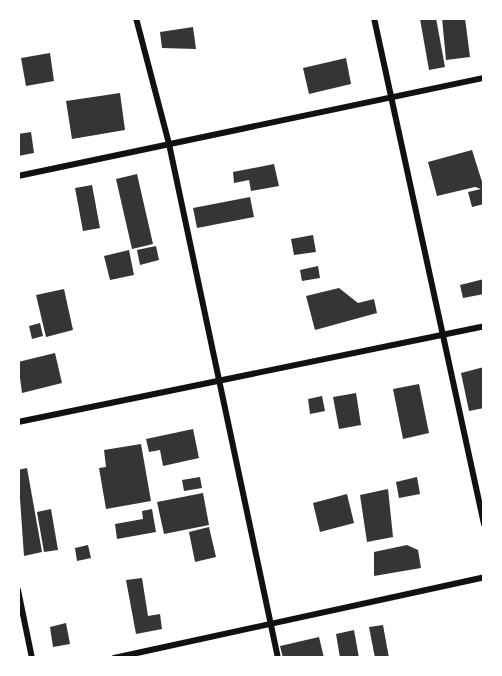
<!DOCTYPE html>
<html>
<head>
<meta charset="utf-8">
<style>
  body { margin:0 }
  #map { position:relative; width:502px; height:676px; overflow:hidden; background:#fff; font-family:Lora,serif }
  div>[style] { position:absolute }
  .building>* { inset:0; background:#353535 }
  .minor>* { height:6px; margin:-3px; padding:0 3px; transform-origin:3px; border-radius:3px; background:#111 }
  span { translate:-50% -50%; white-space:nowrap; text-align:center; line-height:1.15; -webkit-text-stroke:6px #fff; paint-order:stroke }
  .frame { position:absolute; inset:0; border:20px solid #fff; pointer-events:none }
</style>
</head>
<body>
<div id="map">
  <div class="building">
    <i style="clip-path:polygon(436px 18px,445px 67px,429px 70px,420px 19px)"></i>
    <i style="clip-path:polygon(442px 18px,465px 18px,470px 57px,446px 60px)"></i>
    <i style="clip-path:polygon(193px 27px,196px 49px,162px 48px,160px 32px)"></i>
    <i style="clip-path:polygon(50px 53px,54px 81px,26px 86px,21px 58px)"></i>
    <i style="clip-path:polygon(346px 58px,351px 84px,309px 94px,303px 68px)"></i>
    <i style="clip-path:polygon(120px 93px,125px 130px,72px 139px,66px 101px)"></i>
    <i style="clip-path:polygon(31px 132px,34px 153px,18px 156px,18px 134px)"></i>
    <i style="clip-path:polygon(472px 150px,484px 188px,484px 204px,472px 207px,468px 192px,481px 189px,475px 187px,437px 196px,428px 162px)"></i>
    <i style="clip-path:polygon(274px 164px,279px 186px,251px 191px,249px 180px,234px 183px,233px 172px)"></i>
    <i style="clip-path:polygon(137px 174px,153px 244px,132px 249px,116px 179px)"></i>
    <i style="clip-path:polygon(92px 185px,100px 228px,83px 231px,75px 188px)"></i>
    <i style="clip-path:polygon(250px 197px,254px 217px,197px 228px,193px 208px)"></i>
    <i style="clip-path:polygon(313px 235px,316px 252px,294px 255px,291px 239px)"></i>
    <i style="clip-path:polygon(156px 246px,159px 260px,140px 265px,137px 250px)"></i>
    <i style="clip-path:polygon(129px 250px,134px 275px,110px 280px,104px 256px)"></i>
    <i style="clip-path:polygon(318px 266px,320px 278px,302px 281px,300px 270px)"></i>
    <i style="clip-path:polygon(484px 279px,484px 294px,463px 298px,460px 285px)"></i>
    <i style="clip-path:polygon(339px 288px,358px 303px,374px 299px,377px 313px,315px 330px,306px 296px)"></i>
    <i style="clip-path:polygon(64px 289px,73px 330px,46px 337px,36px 295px)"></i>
    <i style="clip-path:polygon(40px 323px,43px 336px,32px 339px,29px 326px)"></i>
    <i style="clip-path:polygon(55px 353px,62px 383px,22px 393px,18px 362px)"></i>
    <i style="clip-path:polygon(484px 367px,484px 408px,469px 411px,461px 373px)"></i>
    <i style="clip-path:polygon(419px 384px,429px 433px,403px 439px,393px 389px)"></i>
    <i style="clip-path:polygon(356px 393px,361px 425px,339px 429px,333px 397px)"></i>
    <i style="clip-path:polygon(322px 396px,325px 411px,310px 414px,308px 399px)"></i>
    <i style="clip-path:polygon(193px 429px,199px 458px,163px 466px,160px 450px,149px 452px,146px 439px)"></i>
    <i style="clip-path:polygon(141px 444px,151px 501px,106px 509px,99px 468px,106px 467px,104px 450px)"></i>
    <i style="clip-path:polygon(27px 468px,42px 552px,24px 556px,18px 470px)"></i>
    <i style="clip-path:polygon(200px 477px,202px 488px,184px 491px,182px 480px)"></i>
    <i style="clip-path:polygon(417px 477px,420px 494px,399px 498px,396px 482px)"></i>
    <i style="clip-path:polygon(388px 489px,393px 537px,367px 542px,360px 495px)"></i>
    <i style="clip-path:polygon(203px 493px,209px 525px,164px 534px,157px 502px)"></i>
    <i style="clip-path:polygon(347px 494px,354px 523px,320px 532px,313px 503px)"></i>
    <i style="clip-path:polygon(51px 509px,58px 550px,44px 552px,37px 512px)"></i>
    <i style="clip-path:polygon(152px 509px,156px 532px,117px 539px,115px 524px,143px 519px,142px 511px)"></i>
    <i style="clip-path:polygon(209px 527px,216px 557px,195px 562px,189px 532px)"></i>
    <i style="clip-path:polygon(88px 545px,91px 558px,77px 561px,75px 548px)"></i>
    <i style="clip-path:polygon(407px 545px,418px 550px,421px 568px,374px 576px,374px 552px)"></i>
    <i style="clip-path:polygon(142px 578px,148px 616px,160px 614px,162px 629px,136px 634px,126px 580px)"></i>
    <i style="clip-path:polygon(66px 623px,70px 644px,53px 647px,50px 627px)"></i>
    <i style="clip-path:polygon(383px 625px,389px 658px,375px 658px,369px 627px)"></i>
    <i style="clip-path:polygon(354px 630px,359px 658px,340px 658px,336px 634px)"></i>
    <i style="clip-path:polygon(319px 637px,324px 658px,283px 658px,280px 646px)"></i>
  </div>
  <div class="minor">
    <i style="left:136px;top:18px;width:130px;rotate:75.3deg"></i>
    <i style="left:169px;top:144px;width:525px;rotate:78.03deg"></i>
    <i style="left:374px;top:18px;width:518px;rotate:77.74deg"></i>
    <i style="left:18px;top:176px;width:476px;rotate:-11.9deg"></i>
    <i style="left:18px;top:422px;width:476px;rotate:-11.6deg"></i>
    <i style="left:18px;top:590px;width:69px;rotate:78.4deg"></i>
    <i style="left:114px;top:658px;width:379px;rotate:-12.3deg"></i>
  </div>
  <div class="frame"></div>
</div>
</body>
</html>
